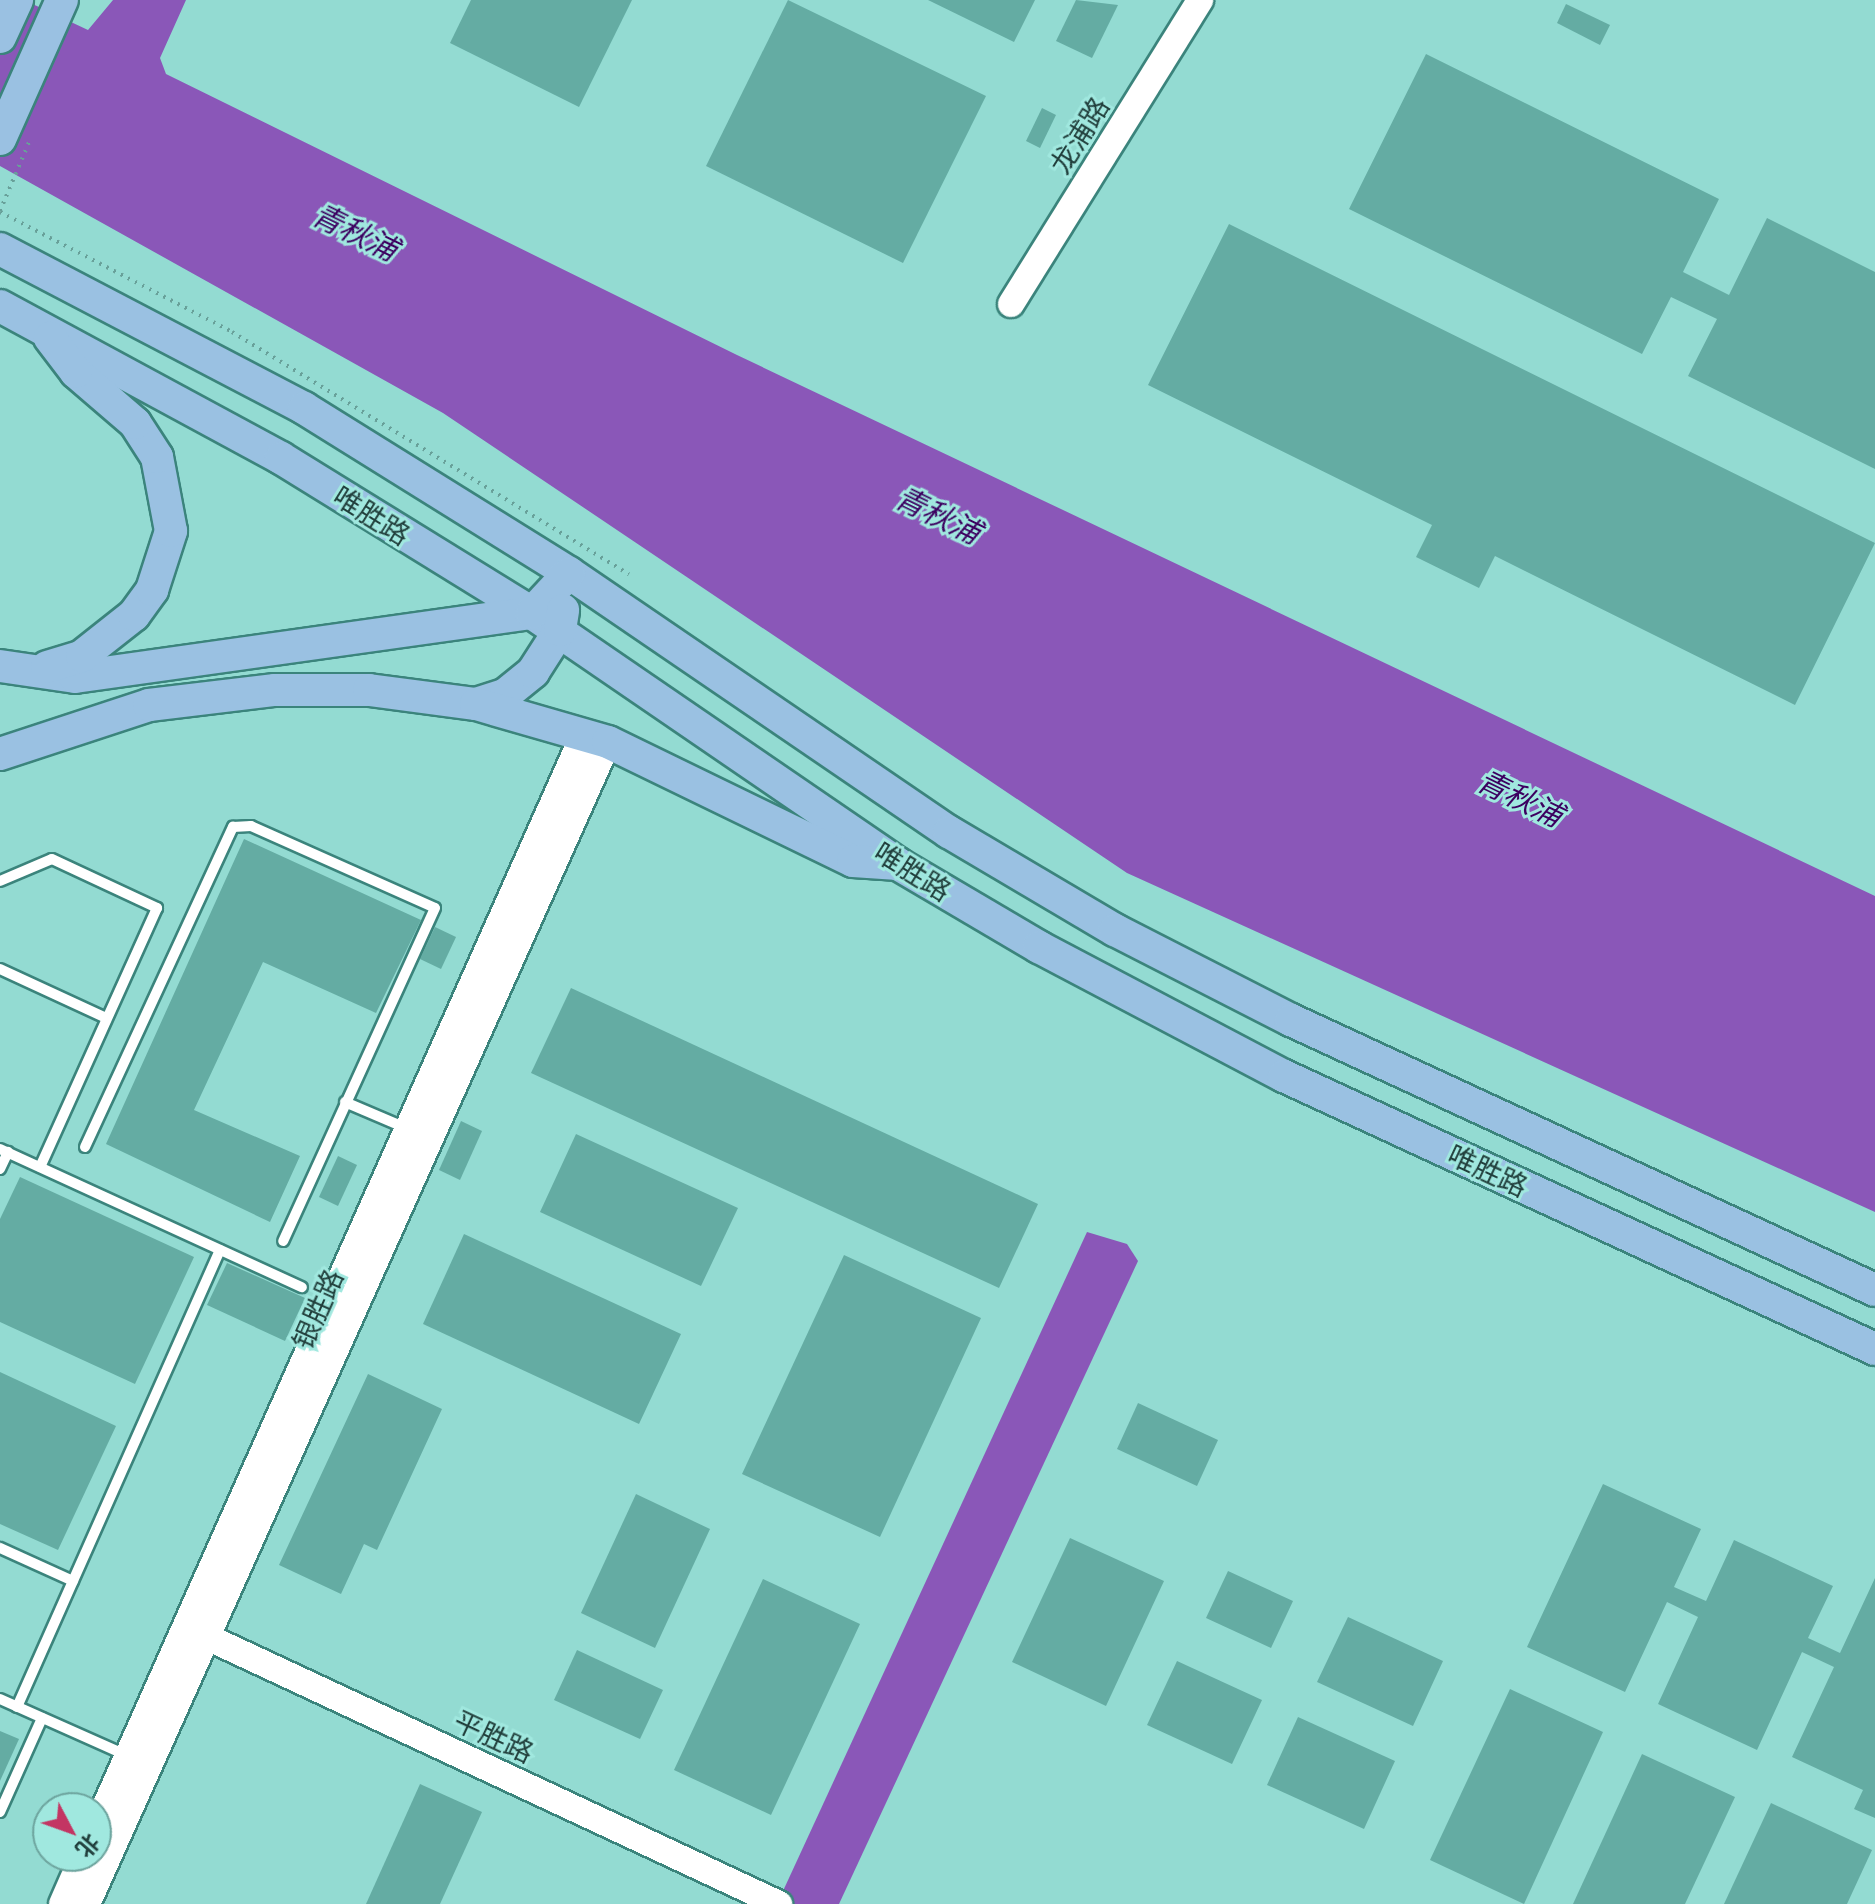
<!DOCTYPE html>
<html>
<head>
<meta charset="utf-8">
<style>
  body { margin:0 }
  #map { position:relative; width:1875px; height:1904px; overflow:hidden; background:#93dbd2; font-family:"Open Sans","Noto Sans SC",sans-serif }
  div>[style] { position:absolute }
  .water>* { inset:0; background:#8a57b8 }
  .building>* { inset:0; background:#64aca3 }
  .path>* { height:4px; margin-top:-2px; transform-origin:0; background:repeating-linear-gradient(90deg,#68a099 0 2px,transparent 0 8px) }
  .roads { filter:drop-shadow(2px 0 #3b847c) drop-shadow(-2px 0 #3b847c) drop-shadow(0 2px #3b847c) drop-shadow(0 -2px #3b847c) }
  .service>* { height:10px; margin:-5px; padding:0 5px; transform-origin:5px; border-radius:5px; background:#fff }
  .tertiary>* { height:26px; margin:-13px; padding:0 13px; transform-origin:13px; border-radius:13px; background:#fff }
  .primary>* { height:32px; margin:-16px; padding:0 16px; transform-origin:16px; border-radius:16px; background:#9ac1e2 }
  span { translate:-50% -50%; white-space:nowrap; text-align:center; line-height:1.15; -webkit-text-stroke:6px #a0e8df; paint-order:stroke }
  .street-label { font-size:28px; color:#213f3c }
  .water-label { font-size:30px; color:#3c0060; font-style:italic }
  .north { position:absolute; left:32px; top:1792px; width:80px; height:80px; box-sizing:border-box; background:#a0e8df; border:2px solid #6da49e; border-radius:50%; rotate:131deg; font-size:22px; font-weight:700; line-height:32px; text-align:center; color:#213f3c }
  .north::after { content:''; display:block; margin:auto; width:28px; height:36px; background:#c33563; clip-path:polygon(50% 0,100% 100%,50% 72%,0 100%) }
</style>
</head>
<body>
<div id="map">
  <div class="water">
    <i style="clip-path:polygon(0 0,24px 0,88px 30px,113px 0,186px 0,160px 58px,166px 74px,737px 355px,1875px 896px,1875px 1212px,1127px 873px,443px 413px,0 166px)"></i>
    <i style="clip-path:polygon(1087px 1232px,1127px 1244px,1138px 1261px,839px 1904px,777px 1904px)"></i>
  </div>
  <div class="building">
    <i style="clip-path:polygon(471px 0,632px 0,579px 107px,450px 43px)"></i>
    <i style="clip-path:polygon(788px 0,986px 96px,903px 263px,706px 166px)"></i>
    <i style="clip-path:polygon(928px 0,1035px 0,1014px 42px)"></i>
    <i style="clip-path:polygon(1076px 0,1118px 5px,1092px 58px,1056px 41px)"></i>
    <i style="clip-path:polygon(1566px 4px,1610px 25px,1600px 45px,1557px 23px)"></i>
    <i style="clip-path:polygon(1426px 54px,1719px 199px,1683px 272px,1729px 295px,1767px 218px,1875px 272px,1875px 469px,1688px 376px,1717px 319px,1671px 297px,1642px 354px,1349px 209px)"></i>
    <i style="clip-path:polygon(1042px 108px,1056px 115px,1040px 148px,1026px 141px)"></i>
    <i style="clip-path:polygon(1229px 224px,1875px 543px,1795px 705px,1495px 556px,1479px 588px,1416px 557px,1432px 525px,1148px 385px)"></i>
    <i style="clip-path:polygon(244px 839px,421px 920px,376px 1013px,263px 962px,194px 1110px,300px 1156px,270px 1222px,106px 1144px)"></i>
    <i style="clip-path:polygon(435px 927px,456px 937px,441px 969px,420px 959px)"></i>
    <i style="clip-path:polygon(571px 988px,1038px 1204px,999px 1288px,531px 1073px)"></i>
    <i style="clip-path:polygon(461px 1121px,482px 1131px,460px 1180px,439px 1170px)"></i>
    <i style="clip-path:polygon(576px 1134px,738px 1208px,701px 1286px,540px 1212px)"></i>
    <i style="clip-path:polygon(338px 1156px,357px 1165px,338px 1206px,319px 1197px)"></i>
    <i style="clip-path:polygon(20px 1177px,194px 1257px,135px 1384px,0 1322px,0 1219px)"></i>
    <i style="clip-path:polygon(464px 1234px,681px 1334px,639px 1424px,423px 1324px)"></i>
    <i style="clip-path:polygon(844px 1255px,981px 1318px,880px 1537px,742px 1474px)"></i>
    <i style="clip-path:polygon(227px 1263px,305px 1298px,285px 1341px,207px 1305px)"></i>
    <i style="clip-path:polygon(0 1372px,116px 1426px,58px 1550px,0 1524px)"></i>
    <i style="clip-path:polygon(368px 1374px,442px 1409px,377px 1550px,364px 1544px,341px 1594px,279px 1565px)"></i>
    <i style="clip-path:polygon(1138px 1403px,1218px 1440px,1197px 1486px,1117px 1449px)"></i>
    <i style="clip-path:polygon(1603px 1484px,1701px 1529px,1674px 1587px,1706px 1601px,1734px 1540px,1833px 1586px,1808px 1638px,1840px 1653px,1875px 1578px,1875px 1818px,1854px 1809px,1863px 1790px,1792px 1757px,1834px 1667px,1802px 1652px,1757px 1750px,1658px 1704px,1698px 1617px,1667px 1602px,1625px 1692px,1527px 1647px)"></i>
    <i style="clip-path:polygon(636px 1494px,710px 1529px,655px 1648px,581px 1613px)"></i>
    <i style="clip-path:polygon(1070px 1538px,1164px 1581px,1106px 1706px,1012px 1662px)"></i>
    <i style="clip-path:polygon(1228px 1571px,1293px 1601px,1271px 1648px,1206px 1618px)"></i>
    <i style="clip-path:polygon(763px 1579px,860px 1624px,771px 1815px,674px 1770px)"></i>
    <i style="clip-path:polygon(1348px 1617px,1443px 1661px,1413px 1726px,1317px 1682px)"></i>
    <i style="clip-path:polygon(577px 1650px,663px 1690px,640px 1739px,554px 1700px)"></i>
    <i style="clip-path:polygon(1177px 1661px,1262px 1700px,1232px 1764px,1147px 1725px)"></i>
    <i style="clip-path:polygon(1510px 1689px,1603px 1732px,1524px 1904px,1430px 1860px)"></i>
    <i style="clip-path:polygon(1298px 1717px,1395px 1761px,1364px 1829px,1267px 1785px)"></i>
    <i style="clip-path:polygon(0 1731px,19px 1739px,0 1781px)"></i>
    <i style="clip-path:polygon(1642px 1754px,1735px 1797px,1685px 1904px,1573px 1904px)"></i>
    <i style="clip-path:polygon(420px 1784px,482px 1812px,440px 1904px,366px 1904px)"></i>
    <i style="clip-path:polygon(1771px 1803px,1872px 1850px,1847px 1904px,1724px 1904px)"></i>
  </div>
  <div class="path">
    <i style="left:0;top:211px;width:77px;rotate:-67.1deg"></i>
    <i style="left:0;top:212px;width:261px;rotate:27.3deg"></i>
    <i style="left:232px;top:332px;width:465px;rotate:31.4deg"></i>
  </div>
  <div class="roads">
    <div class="service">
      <i style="left:0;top:881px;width:56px;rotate:-22.9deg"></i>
      <i style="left:52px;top:859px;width:116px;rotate:25deg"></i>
      <i style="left:157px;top:908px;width:284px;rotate:114.3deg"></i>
      <i style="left:0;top:969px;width:117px;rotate:24.8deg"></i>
      <i style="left:345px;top:1102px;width:66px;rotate:23.1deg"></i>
      <i style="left:85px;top:1147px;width:353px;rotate:-65.2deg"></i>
      <i style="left:233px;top:827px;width:18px;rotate:-3deg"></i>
      <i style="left:251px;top:826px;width:201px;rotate:24deg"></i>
      <i style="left:435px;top:908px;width:366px;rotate:114.5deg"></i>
      <i style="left:0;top:1149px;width:332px;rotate:24.6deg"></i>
      <i style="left:0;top:1169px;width:19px;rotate:-65deg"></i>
      <i style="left:0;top:1548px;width:80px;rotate:24.3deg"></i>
      <i style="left:0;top:1699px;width:138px;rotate:24deg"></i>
      <i style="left:17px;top:1707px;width:500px;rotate:-66.05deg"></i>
      <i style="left:0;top:1812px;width:103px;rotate:-65.9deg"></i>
    </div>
    <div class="tertiary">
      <i style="left:1011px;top:304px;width:358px;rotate:-58.1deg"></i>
      <i style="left:192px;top:1630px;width:648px;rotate:25.02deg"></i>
      <i style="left:96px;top:1827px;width:1197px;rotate:-65.94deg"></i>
      <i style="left:62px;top:1904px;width:52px;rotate:-66.4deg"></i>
      <i style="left:87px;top:1904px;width:1273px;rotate:-65.85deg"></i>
    </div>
    <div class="primary">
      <i style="left:0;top:37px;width:41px;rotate:-65.3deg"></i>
      <i style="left:0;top:139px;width:152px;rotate:-66deg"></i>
      <i style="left:0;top:249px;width:343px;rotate:27.6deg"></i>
      <i style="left:304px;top:408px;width:312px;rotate:31.9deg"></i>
      <i style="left:569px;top:573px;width:460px;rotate:34.3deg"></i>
      <i style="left:949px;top:832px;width:193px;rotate:30.6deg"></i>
      <i style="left:1115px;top:930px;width:198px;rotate:27.1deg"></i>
      <i style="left:1291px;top:1020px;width:643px;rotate:24.81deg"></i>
      <i style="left:0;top:306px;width:319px;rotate:28.4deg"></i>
      <i style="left:281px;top:458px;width:295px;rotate:31.7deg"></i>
      <i style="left:532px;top:613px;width:444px;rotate:34.4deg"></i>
      <i style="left:898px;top:864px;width:164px;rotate:30.5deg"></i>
      <i style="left:1039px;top:947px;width:277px;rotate:27.8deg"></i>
      <i style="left:1284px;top:1076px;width:651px;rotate:24.79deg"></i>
      <i style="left:0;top:666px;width:76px;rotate:8.3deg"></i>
      <i style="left:75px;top:677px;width:461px;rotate:-8deg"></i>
      <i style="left:532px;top:613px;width:54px;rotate:-47.2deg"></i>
      <i style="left:47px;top:667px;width:37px;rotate:-17deg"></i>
      <i style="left:82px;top:656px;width:66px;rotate:-38.3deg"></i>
      <i style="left:134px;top:615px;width:31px;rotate:-54deg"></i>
      <i style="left:152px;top:590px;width:62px;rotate:-72.1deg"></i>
      <i style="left:171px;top:531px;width:75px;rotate:-100.7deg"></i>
      <i style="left:157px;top:457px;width:40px;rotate:-122.9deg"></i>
      <i style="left:135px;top:423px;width:78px;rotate:-139.2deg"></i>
      <i style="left:76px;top:372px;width:43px;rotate:-127.4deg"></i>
      <i style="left:476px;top:704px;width:32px;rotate:-18deg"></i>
      <i style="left:506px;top:694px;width:35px;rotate:-39deg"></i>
      <i style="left:533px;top:672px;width:50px;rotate:-57.3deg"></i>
      <i style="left:560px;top:630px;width:20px;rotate:-81deg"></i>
      <i style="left:0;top:754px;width:157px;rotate:-18.2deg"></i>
      <i style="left:149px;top:705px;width:127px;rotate:-6.8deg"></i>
      <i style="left:275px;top:690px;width:94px"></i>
      <i style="left:369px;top:690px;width:108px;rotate:7.5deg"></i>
      <i style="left:476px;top:704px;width:137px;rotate:16.1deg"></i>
      <i style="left:608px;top:742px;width:272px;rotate:25.9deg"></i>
      <i style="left:853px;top:861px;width:45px;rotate:3.8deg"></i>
    </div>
  </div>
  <div class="street-label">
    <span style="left:1079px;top:135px;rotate:-58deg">龙浦路</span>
    <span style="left:372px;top:515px;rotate:32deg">唯胜路</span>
    <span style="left:913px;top:871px;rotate:32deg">唯胜路</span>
    <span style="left:1488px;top:1170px;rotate:25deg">唯胜路</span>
    <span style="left:317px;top:1309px;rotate:-66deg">银胜路</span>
    <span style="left:494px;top:1736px;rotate:25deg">平胜路</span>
  </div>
  <div class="water-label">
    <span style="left:355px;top:232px;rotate:26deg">青秋浦</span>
    <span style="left:938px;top:515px;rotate:26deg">青秋浦</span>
    <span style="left:1520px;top:798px;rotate:26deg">青秋浦</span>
  </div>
  <div class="north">北</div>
</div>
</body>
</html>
